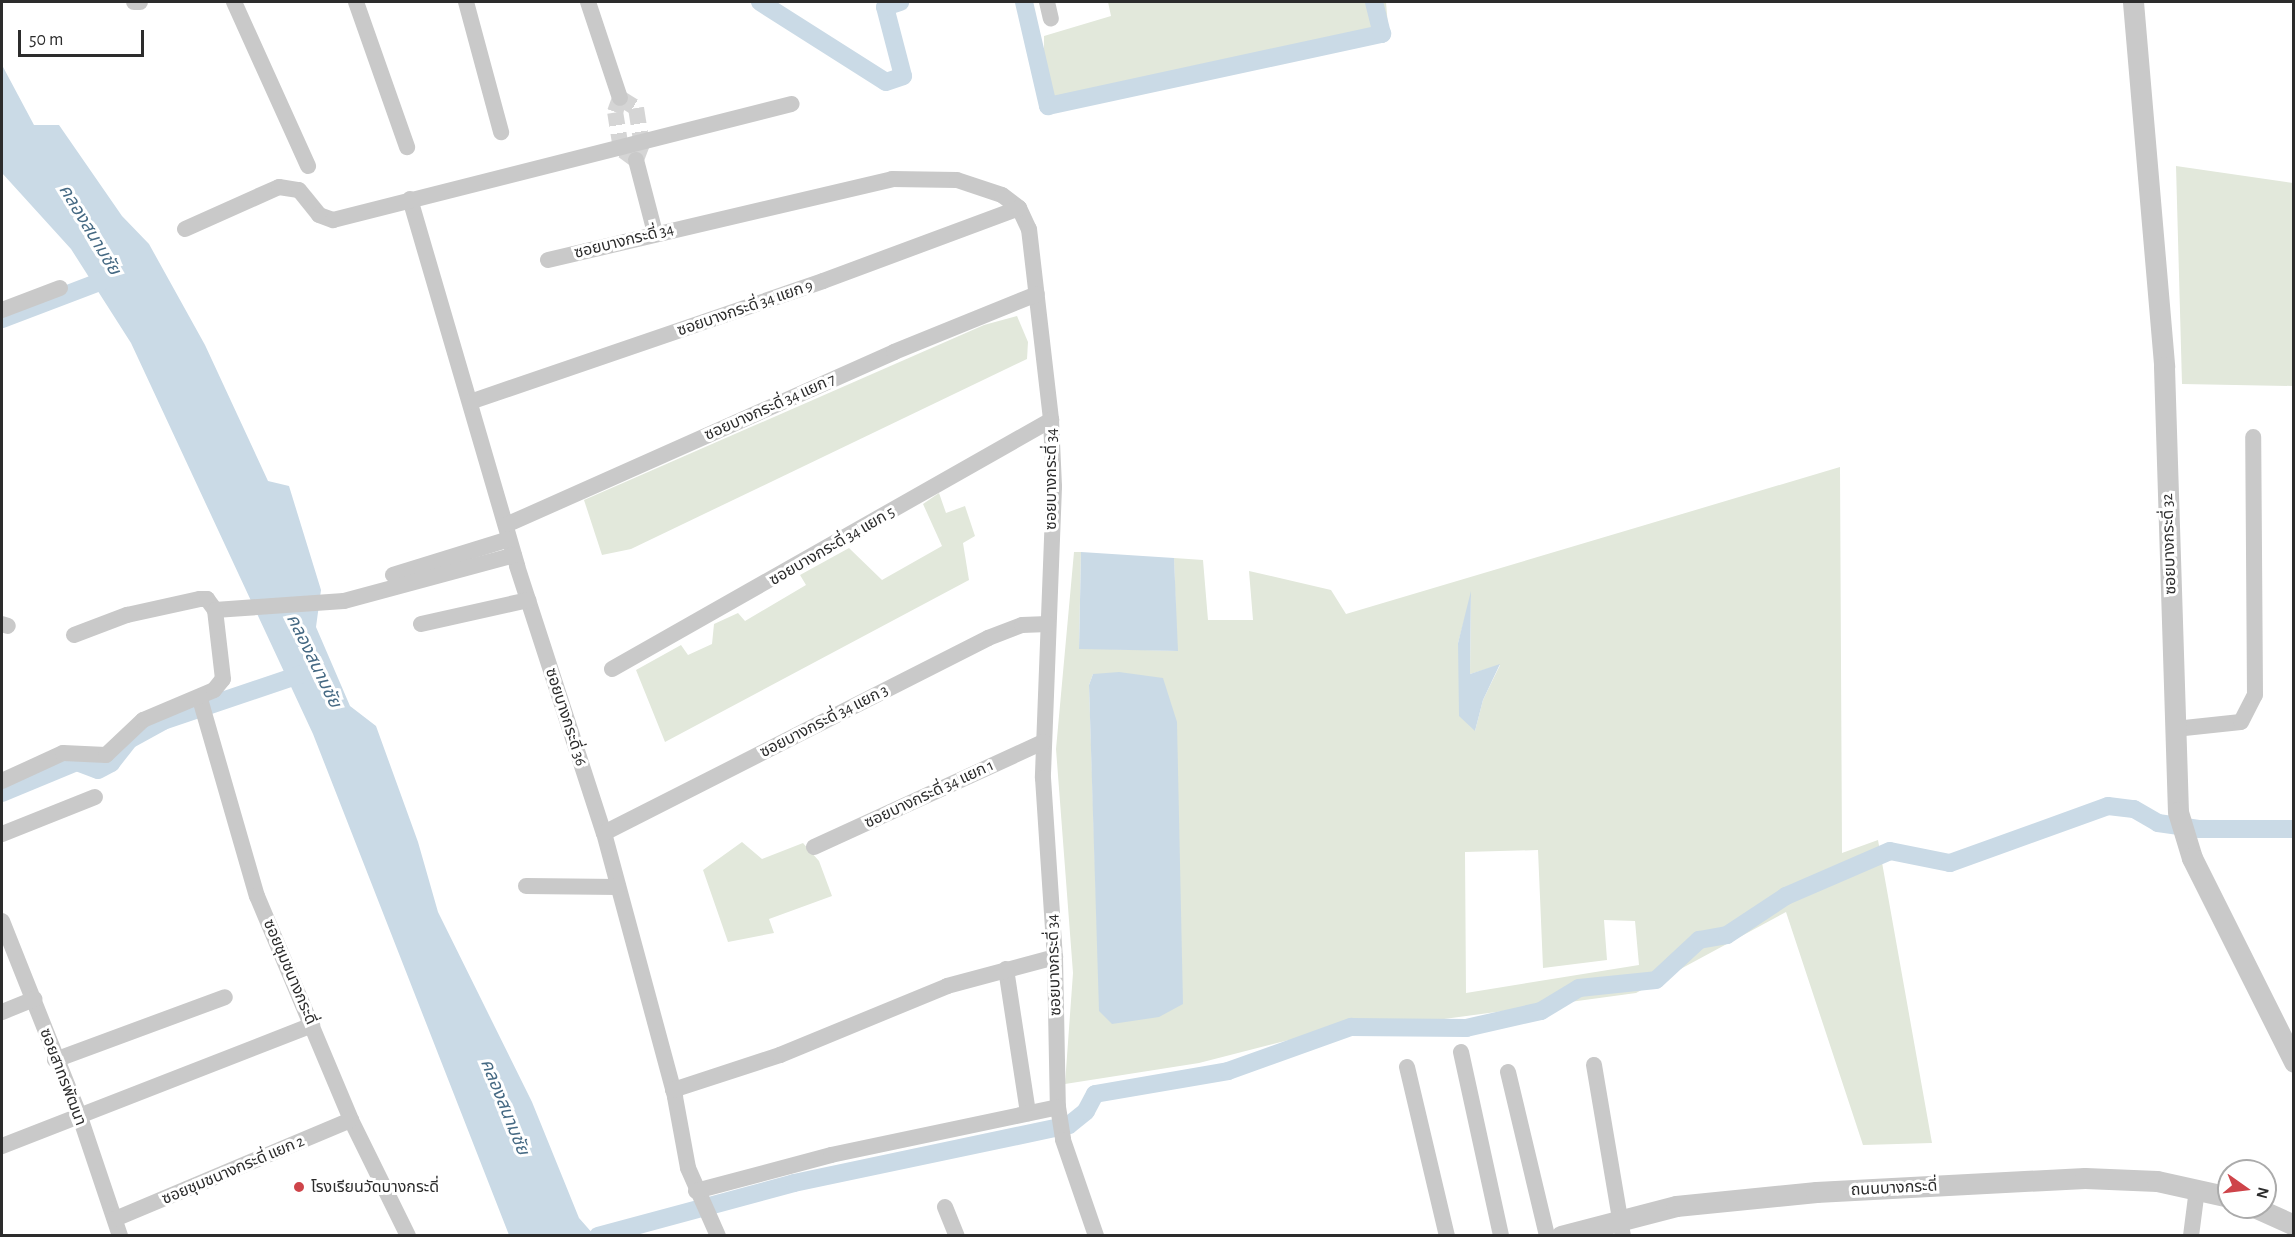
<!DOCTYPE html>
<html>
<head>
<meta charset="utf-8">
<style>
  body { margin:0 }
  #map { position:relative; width:2295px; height:1237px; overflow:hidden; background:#fff; font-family:"Alegreya Sans","Noto Sans Thai",sans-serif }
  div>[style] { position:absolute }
  .green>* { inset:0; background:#e2e8db }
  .water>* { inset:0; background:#cadae6 }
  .canal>* { height:18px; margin:-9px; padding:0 9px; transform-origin:9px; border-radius:9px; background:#cadae6 }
  .minor-tunnel>* { height:16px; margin-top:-8px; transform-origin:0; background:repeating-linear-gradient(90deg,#d5d5d5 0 16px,transparent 0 24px) }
  .minor>* { height:16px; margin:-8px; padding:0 8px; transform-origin:8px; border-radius:8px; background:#c9c9c9 }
  .tertiary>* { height:21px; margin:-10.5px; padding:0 10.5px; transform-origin:10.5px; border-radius:10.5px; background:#c9c9c9 }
  .dots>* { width:16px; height:16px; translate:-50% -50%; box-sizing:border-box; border:3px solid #fff; border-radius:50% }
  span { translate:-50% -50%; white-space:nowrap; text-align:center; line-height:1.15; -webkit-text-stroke:6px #fff; paint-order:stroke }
  .street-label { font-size:16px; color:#2c2c2c }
  .poi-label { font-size:16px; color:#2c2c2c }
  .left { translate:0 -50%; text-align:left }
  .water-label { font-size:18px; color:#456983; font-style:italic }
  .frame { position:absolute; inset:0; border:3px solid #2c2c2c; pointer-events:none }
  .north { position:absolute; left:2217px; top:1159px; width:60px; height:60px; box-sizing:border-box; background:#fff; border:2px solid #ababab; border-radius:50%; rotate:104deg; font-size:16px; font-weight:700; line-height:24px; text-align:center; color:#2c2c2c }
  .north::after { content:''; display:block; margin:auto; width:21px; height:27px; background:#ce444a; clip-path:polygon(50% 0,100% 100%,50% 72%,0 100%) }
  .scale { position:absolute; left:18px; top:30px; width:126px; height:27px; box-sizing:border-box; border:3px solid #2c2c2c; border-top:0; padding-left:8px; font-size:18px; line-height:21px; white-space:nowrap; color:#2c2c2c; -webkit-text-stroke:4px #fff; paint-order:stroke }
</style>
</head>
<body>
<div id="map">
  <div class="green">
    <i style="clip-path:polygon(1108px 2px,1386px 2px,1389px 38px,1044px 112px,1044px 36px,1111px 16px)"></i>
    <i style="clip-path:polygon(2176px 166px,2293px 183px,2293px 386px,2182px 384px)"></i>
    <i style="clip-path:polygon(1017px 316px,1028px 342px,1027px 359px,631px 549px,602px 555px,584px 500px,984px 325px)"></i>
    <i style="clip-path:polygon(evenodd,1840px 467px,1842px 853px,1878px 840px,1932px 1143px,1863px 1145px,1786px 912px,1636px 993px,1289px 1040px,1199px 1063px,1065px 1084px,1073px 973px,1056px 749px,1074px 552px,1081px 552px,1079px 648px,1177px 651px,1174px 558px,1203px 560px,1208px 620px,1253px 620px,1249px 571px,1331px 590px,1346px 614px,1840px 467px,1471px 596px,1470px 674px,1500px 665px,1483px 700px,1475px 731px,1458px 643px,1471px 596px,1840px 467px,1093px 674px,1098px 954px,1089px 685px,1093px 674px,1840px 467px,1538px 850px,1543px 968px,1607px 960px,1604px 920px,1635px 921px,1639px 965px,1466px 993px,1465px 852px,1538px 850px)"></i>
    <i style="clip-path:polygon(939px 493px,946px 513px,965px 506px,975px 536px,963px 543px,969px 580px,665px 742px,636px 670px,681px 645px,688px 655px,712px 644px,714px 624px,738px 613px,745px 621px,806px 585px,800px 575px,849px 548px,882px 580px,942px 546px,923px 504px)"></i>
    <i style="clip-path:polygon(742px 842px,762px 859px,803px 843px,819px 861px,832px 896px,769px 919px,774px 933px,728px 942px,703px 870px)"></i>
  </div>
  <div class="water">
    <i style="clip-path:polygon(2px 65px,34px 125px,59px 125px,122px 216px,149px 244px,205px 345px,268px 481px,289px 486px,321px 590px,316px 627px,350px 706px,376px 726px,418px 842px,438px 912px,532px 1102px,579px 1218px,594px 1235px,509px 1235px,313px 734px,131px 343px,71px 249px,2px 173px)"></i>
    <i style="clip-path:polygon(1081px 552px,1174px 558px,1178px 651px,1079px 649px)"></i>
    <i style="clip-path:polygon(1471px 591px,1470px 674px,1500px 664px,1483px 700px,1475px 731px,1459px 716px,1458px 643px)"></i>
    <i style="clip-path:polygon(1119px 672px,1163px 678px,1177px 722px,1183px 1004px,1159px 1017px,1112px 1024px,1099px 1011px,1089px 685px,1093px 674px)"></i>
  </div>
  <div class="canal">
    <i style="left:760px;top:2px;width:149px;rotate:32.4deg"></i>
    <i style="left:886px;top:82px;width:18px;rotate:-19deg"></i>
    <i style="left:903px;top:76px;width:71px;rotate:-104.6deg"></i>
    <i style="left:885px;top:7px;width:16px;rotate:-18deg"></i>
    <i style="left:1024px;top:2px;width:107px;rotate:77deg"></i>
    <i style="left:1048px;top:106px;width:342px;rotate:-12.2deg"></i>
    <i style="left:1382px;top:34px;width:33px;rotate:-104deg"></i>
    <i style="left:2px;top:319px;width:121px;rotate:-20.8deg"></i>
    <i style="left:2px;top:793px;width:81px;rotate:-22.5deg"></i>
    <i style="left:77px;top:762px;width:22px;rotate:21deg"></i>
    <i style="left:98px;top:770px;width:15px;rotate:-28deg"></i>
    <i style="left:111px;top:763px;width:29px;rotate:-52deg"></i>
    <i style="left:129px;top:740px;width:39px;rotate:-29deg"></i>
    <i style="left:163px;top:721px;width:153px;rotate:-18.7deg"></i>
    <i style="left:598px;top:1236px;width:203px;rotate:-15.1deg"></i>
    <i style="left:794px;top:1183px;width:281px;rotate:-11.9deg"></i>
    <i style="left:1069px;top:1125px;width:22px;rotate:-39deg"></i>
    <i style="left:1086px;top:1111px;width:19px;rotate:-62deg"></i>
    <i style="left:1095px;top:1094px;width:135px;rotate:-9.8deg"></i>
    <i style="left:1228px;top:1071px;width:131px;rotate:-19.7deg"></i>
    <i style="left:1351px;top:1027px;width:115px;rotate:0.5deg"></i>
    <i style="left:1466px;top:1028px;width:77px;rotate:-12.8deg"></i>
    <i style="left:1541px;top:1011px;width:44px;rotate:-31.2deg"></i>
    <i style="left:1579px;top:988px;width:77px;rotate:-5.9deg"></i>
    <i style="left:1656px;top:980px;width:59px;rotate:-42.9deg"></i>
    <i style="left:1699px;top:940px;width:28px;rotate:-10deg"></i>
    <i style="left:1727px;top:935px;width:71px;rotate:-33.5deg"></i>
    <i style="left:1786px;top:896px;width:113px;rotate:-23.4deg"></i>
    <i style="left:1890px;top:851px;width:61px;rotate:11.3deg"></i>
    <i style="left:1950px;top:863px;width:168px;rotate:-19.8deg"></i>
    <i style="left:2108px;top:806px;width:26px;rotate:7deg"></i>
    <i style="left:2134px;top:809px;width:28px;rotate:30deg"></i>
    <i style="left:2158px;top:823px;width:41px;rotate:8.3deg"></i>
    <i style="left:2199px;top:829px;width:95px"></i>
  </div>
  <div class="minor-tunnel">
    <i style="left:620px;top:98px;width:19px;rotate:32deg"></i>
    <i style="left:636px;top:108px;width:36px;rotate:81deg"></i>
    <i style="left:642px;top:144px;width:17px;rotate:111deg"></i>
    <i style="left:636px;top:160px;width:19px;rotate:-144deg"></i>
    <i style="left:621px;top:149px;width:37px;rotate:-99deg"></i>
    <i style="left:615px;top:112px;width:15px;rotate:-70deg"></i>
  </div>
  <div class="minor">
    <i style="left:134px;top:2px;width:6px"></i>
    <i style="left:234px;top:2px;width:180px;rotate:65.7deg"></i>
    <i style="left:356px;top:2px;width:154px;rotate:70.6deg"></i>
    <i style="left:466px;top:2px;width:135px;rotate:74.9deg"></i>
    <i style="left:588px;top:2px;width:101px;rotate:71.6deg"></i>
    <i style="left:1047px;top:2px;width:17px;rotate:77deg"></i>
    <i style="left:636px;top:160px;width:75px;rotate:75.4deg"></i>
    <i style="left:410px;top:199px;width:382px;rotate:73.7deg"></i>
    <i style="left:517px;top:566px;width:281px;rotate:72deg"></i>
    <i style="left:604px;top:833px;width:273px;rotate:74.9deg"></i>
    <i style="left:675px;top:1097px;width:72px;rotate:79.6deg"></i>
    <i style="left:688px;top:1168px;width:74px;rotate:66.2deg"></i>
    <i style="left:185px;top:229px;width:103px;rotate:-24.1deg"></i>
    <i style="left:279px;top:187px;width:20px;rotate:9deg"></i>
    <i style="left:299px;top:190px;width:32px;rotate:51deg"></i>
    <i style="left:319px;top:215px;width:15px;rotate:20deg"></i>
    <i style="left:333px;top:220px;width:473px;rotate:-14.2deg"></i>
    <i style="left:548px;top:260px;width:353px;rotate:-13.2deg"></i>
    <i style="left:892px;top:179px;width:65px;rotate:0.9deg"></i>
    <i style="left:957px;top:180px;width:47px;rotate:18.4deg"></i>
    <i style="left:1002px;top:195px;width:21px;rotate:37deg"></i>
    <i style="left:1019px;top:208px;width:23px;rotate:65deg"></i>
    <i style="left:1029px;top:229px;width:192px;rotate:83.4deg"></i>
    <i style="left:1051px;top:420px;width:67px;rotate:87.4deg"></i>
    <i style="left:1054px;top:487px;width:291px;rotate:92.2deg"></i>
    <i style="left:1043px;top:778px;width:179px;rotate:86.2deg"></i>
    <i style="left:1055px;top:957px;width:150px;rotate:88.9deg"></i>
    <i style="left:1058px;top:1107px;width:33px;rotate:81deg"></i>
    <i style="left:1063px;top:1140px;width:102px;rotate:71deg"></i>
    <i style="left:2px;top:310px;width:62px;rotate:-20.8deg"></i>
    <i style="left:470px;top:402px;width:373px;rotate:-18.9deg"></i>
    <i style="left:823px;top:281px;width:209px;rotate:-20.4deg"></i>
    <i style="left:506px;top:525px;width:425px;rotate:-24deg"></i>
    <i style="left:894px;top:352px;width:154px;rotate:-22.1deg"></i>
    <i style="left:393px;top:575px;width:121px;rotate:-17.2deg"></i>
    <i style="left:2px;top:624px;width:6px;rotate:18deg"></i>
    <i style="left:421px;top:624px;width:110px;rotate:-12.6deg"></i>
    <i style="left:74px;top:635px;width:57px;rotate:-20.7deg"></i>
    <i style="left:127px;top:615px;width:75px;rotate:-12.4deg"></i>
    <i style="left:200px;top:599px;width:7px"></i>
    <i style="left:207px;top:599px;width:14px;rotate:54deg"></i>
    <i style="left:215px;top:610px;width:129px;rotate:-4deg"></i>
    <i style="left:344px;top:601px;width:176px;rotate:-15.1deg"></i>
    <i style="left:612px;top:669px;width:505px;rotate:-29.56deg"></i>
    <i style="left:200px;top:699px;width:205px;rotate:73.9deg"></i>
    <i style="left:257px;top:896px;width:243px;rotate:67.2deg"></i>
    <i style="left:351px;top:1120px;width:129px;rotate:63.8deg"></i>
    <i style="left:2175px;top:729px;width:66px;rotate:-6.1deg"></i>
    <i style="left:2241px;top:722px;width:30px;rotate:-63deg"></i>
    <i style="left:2255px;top:695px;width:258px;rotate:-90.4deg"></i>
    <i style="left:2px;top:781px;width:67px;rotate:-24.7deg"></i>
    <i style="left:63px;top:753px;width:43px;rotate:2.7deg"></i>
    <i style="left:106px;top:755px;width:51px;rotate:-43.4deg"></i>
    <i style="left:143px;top:720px;width:77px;rotate:-22.9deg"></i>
    <i style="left:214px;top:690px;width:14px;rotate:-51deg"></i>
    <i style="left:223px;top:679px;width:69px;rotate:-96.6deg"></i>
    <i style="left:604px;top:833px;width:431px;rotate:-26.9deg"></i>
    <i style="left:988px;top:638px;width:36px;rotate:-21deg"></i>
    <i style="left:1022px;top:625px;width:26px;rotate:-2deg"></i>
    <i style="left:2px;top:834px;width:100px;rotate:-21.7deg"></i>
    <i style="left:814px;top:847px;width:252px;rotate:-24.6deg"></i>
    <i style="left:526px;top:886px;width:92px;rotate:0.6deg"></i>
    <i style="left:2px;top:921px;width:211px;rotate:68.3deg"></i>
    <i style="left:80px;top:1117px;width:126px;rotate:71.4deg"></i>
    <i style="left:1006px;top:969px;width:146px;rotate:81.3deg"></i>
    <i style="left:2px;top:1012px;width:35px;rotate:-22deg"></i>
    <i style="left:1461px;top:1052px;width:188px;rotate:77.7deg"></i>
    <i style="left:55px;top:1060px;width:181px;rotate:-20.3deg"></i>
    <i style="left:1594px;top:1065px;width:173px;rotate:80.4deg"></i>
    <i style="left:1407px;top:1067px;width:174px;rotate:76.7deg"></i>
    <i style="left:1508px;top:1072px;width:169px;rotate:76.6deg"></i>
    <i style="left:673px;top:1090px;width:113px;rotate:-18.1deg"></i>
    <i style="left:780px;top:1055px;width:181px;rotate:-22.4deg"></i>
    <i style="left:947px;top:986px;width:112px;rotate:-15deg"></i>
    <i style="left:2px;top:1146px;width:333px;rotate:-21.3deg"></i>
    <i style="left:696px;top:1191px;width:140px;rotate:-14.9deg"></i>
    <i style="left:831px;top:1155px;width:232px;rotate:-11.9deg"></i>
    <i style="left:945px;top:1207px;width:31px;rotate:68deg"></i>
    <i style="left:115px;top:1219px;width:256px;rotate:-22.8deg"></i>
    <i style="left:2191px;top:1236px;width:47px;rotate:-82.7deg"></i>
  </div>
  <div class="tertiary">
    <i style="left:2133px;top:2px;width:366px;rotate:85.1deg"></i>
    <i style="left:2164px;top:367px;width:445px;rotate:88.2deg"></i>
    <i style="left:2178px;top:812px;width:48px;rotate:73.1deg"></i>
    <i style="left:2192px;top:858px;width:228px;rotate:63.4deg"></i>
    <i style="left:2254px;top:1207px;width:44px;rotate:24.2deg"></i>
    <i style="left:1561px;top:1236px;width:119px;rotate:-14.6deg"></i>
    <i style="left:1676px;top:1206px;width:141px;rotate:-5.7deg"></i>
    <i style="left:1816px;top:1192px;width:269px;rotate:-3deg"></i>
    <i style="left:2085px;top:1178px;width:72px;rotate:2.4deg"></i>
    <i style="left:2157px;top:1181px;width:74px;rotate:12.5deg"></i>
  </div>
  <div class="dots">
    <i style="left:299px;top:1187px;background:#ce444a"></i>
  </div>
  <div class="street-label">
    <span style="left:624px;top:241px;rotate:-14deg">ซอยบางกระดี่ 34</span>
    <span style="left:745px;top:308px;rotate:-19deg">ซอยบางกระดี่ 34 แยก 9</span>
    <span style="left:770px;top:407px;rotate:-24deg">ซอยบางกระดี่ 34 แยก 7</span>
    <span style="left:1051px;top:479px;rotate:-90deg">ซอยบางกระดี่ 34</span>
    <span style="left:2169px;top:544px;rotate:-92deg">ซอยบางกระดี่ 32</span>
    <span style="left:832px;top:546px;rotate:-30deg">ซอยบางกระดี่ 34 แยก 5</span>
    <span style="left:566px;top:717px;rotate:72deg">ซอยบางกระดี่ 36</span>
    <span style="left:824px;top:721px;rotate:-27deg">ซอยบางกระดี่ 34 แยก 3</span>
    <span style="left:929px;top:794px;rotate:-25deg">ซอยบางกระดี่ 34 แยก 1</span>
    <span style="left:1054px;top:965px;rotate:-92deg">ซอยบางกระดี่ 34</span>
    <span style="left:290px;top:972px;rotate:67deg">ซอยชุมชนางกระดี่</span>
    <span style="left:63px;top:1077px;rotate:69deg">ซอยสาทรพัฒนา</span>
    <span style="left:233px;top:1170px;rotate:-23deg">ซอยชุมชนางกระดี่ แยก 2</span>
    <span style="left:1894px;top:1188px;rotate:-3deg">ถนนบางกระดี่</span>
  </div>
  <div class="poi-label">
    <span class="left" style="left:311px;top:1187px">โรงเรียนวัดบางกระดี่</span>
  </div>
  <div class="water-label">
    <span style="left:89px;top:230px;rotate:59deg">คลองสนามชัย</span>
    <span style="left:313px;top:661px;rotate:64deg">คลองสนามชัย</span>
    <span style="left:504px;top:1107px;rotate:68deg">คลองสนามชัย</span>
  </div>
  <div class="frame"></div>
  <div class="north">N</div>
  <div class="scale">50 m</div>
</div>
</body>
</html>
